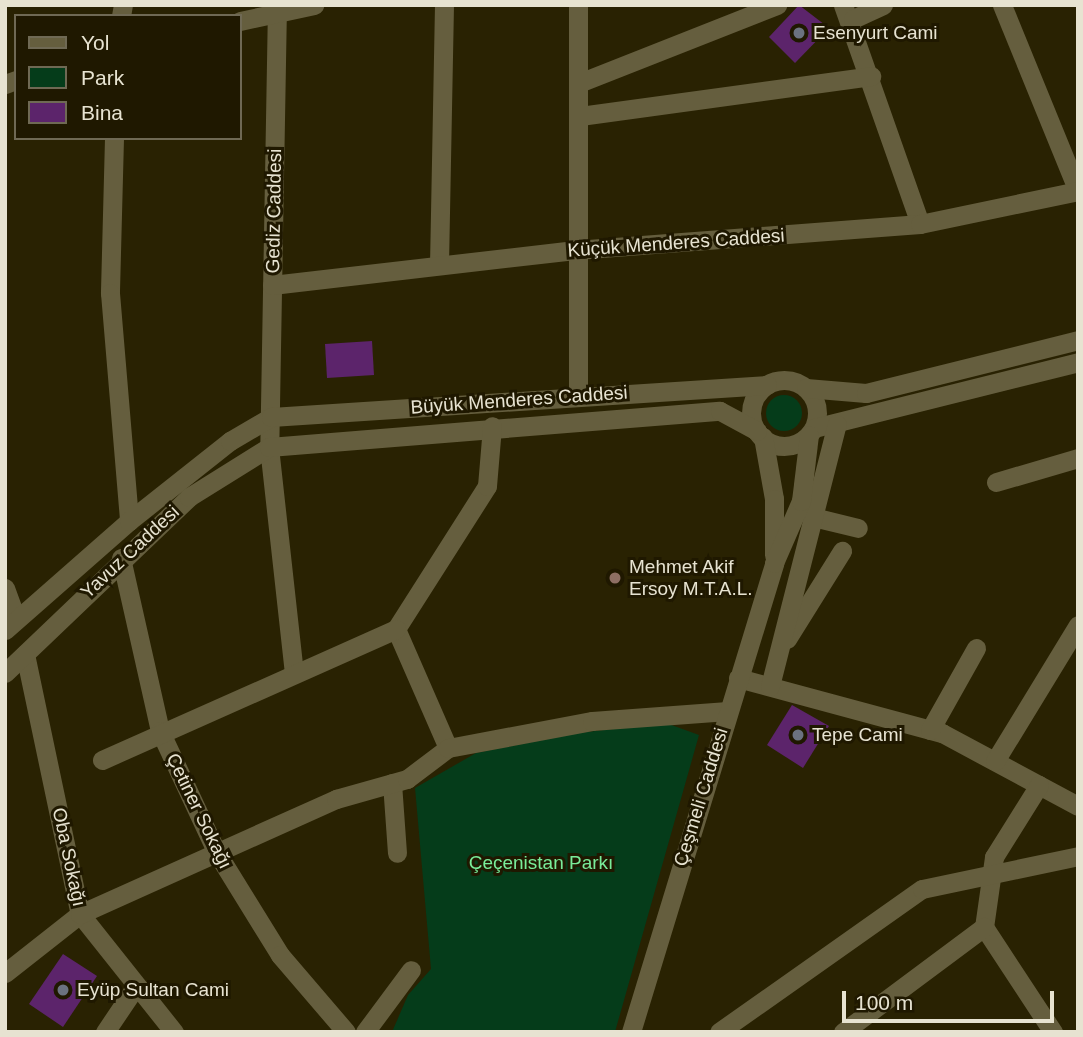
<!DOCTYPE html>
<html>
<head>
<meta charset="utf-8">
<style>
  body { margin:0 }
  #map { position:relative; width:1083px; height:1037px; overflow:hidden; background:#292202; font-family:Helvetica,sans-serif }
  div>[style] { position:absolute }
  .green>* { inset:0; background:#053c1a }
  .round { border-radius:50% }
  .building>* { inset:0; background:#5c246b }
  .minor>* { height:19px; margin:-9.5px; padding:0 9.5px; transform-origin:9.5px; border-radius:9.5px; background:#655e3e }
  .minor>.ring { margin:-9.5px; padding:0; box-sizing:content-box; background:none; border:19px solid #655e3e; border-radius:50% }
  .dots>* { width:19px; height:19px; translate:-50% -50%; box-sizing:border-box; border:4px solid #1f1800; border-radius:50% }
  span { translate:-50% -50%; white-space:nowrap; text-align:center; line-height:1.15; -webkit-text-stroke:6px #1f1800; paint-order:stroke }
  .poi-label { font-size:19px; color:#e7e3d1 }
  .left { translate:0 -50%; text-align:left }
  .street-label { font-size:19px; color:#e7e3d1 }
  .park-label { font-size:19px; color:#79ec99 }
  .frame { position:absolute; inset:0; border:7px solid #e7e3d1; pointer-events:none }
  .legend { position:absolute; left:14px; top:14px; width:228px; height:126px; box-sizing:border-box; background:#1f1800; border:2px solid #6f6954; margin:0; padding:9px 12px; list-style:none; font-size:21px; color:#e7e3d1 }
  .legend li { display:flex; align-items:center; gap:14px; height:35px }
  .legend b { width:35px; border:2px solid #6f6954 }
  .scale { position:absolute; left:842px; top:991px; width:212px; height:32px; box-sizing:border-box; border:4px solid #e7e3d1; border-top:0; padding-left:9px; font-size:21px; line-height:24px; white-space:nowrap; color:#e7e3d1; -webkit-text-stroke:5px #1f1800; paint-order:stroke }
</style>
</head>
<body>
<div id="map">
  <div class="green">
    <i class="round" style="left:766px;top:395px;width:36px;height:36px"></i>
    <i style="clip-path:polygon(666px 723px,699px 735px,615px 1032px,392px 1032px,408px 995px,431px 969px,415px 788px,476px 753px,578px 733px)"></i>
  </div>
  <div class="building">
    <i style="clip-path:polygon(799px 5px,829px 28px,795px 63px,769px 37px)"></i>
    <i style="clip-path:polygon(372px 341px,374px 375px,327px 378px,325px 344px)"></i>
    <i style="clip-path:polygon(792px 705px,829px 726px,803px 768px,767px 745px)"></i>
    <i style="clip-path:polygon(63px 954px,97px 976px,63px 1027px,29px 1004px)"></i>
  </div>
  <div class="minor">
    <i style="left:277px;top:5px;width:442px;rotate:91deg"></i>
    <i style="left:269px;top:447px;width:227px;rotate:83.7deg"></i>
    <i style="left:843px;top:5px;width:232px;rotate:70.6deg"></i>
    <i style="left:1002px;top:5px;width:201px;rotate:67.8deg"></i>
    <i style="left:121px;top:16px;width:11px;rotate:-80deg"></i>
    <i style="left:853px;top:19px;width:33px;rotate:-25deg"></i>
    <i style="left:240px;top:21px;width:76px;rotate:-12.2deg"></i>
    <i style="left:579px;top:83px;width:213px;rotate:-21.5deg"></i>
    <i style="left:5px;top:84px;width:12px;rotate:-20deg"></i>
    <i style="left:580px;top:116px;width:294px;rotate:-7.8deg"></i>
    <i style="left:114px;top:138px;width:155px;rotate:91.5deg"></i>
    <i style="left:110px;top:293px;width:229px;rotate:85.2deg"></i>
    <i style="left:439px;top:265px;width:260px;rotate:-88.9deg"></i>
    <i style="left:272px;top:285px;width:305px;rotate:-6.6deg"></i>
    <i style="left:575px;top:250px;width:346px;rotate:-4.3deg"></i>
    <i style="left:920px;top:224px;width:161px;rotate:-11.8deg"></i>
    <i class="ring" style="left:751px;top:380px;width:47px;height:47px"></i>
    <i style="left:806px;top:388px;width:60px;rotate:4.8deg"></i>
    <i style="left:866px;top:393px;width:219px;rotate:-14deg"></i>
    <i style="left:578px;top:396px;width:391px;rotate:-90deg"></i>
    <i style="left:814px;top:428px;width:272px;rotate:-14deg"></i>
    <i style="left:763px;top:437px;width:63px;rotate:79.9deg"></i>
    <i style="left:774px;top:499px;width:56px;rotate:90deg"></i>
    <i style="left:996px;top:482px;width:85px;rotate:-16.3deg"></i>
    <i style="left:813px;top:517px;width:46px;rotate:13.7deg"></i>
    <i style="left:121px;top:558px;width:177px;rotate:77.3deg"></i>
    <i style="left:160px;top:731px;width:135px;rotate:65deg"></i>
    <i style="left:217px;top:853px;width:120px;rotate:58.3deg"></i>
    <i style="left:280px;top:955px;width:101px;rotate:49.4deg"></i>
    <i style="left:5px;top:588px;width:33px;rotate:70deg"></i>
    <i style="left:5px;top:630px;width:165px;rotate:-41.3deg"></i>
    <i style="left:129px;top:521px;width:129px;rotate:-38.4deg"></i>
    <i style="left:230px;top:441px;width:48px;rotate:-30.3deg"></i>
    <i style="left:271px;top:417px;width:497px;rotate:-3.7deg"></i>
    <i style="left:787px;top:639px;width:104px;rotate:-58deg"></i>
    <i style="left:25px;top:654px;width:266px;rotate:78.1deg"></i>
    <i style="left:80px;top:914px;width:151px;rotate:51.5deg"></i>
    <i style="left:5px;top:673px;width:255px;rotate:-43.7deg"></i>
    <i style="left:189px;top:497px;width:94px;rotate:-32deg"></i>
    <i style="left:269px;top:447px;width:452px;rotate:-4.6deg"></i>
    <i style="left:720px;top:411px;width:42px;rotate:28.4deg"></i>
    <i style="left:738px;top:678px;width:211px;rotate:15.1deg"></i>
    <i style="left:942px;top:733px;width:154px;rotate:28.2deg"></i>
    <i style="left:770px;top:686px;width:270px;rotate:-75.7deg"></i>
    <i style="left:930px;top:730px;width:94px;rotate:-60.7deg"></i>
    <i style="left:448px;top:748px;width:130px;rotate:-113.6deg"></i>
    <i style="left:396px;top:629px;width:169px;rotate:-57.5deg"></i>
    <i style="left:487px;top:486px;width:60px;rotate:-85.2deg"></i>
    <i style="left:102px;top:760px;width:322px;rotate:-24deg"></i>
    <i style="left:995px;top:761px;width:159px;rotate:-58.6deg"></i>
    <i style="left:392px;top:783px;width:70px;rotate:85.9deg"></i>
    <i style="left:1039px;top:785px;width:85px;rotate:122deg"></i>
    <i style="left:994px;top:857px;width:71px;rotate:98.1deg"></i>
    <i style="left:984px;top:927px;width:126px;rotate:56.7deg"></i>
    <i style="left:5px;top:973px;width:95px;rotate:-38.2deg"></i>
    <i style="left:80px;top:914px;width:281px;rotate:-24.2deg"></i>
    <i style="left:336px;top:799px;width:74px;rotate:-15.7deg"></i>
    <i style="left:407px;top:779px;width:51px;rotate:-37.1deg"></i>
    <i style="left:448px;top:748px;width:147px;rotate:-10.6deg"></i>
    <i style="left:592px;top:721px;width:136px;rotate:-4.2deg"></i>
    <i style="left:105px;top:1032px;width:55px;rotate:-56deg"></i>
    <i style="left:365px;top:1032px;width:77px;rotate:-53.4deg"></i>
    <i style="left:631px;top:1032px;width:490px;rotate:-73deg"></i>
    <i style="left:774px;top:563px;width:68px;rotate:-66.5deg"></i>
    <i style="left:801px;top:501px;width:66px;rotate:-83.1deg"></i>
    <i style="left:719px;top:1032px;width:248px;rotate:-35.2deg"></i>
    <i style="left:922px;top:889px;width:159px;rotate:-11.9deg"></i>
    <i style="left:843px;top:1032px;width:176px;rotate:-36.7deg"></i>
  </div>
  <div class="dots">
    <i style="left:799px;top:33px;background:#6b7280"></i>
    <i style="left:615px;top:578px;background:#8d6e63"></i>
    <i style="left:798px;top:735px;background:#6b7280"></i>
    <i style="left:63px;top:990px;background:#6b7280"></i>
  </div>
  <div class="poi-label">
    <span class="left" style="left:813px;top:33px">Esenyurt Cami</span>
    <span class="left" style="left:629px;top:578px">Mehmet Akif<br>Ersoy M.T.A.L.</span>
    <span class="left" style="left:812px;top:735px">Tepe Cami</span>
    <span class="left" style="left:77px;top:990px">Eyüp Sultan Cami</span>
  </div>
  <div class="street-label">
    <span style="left:274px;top:211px;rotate:-89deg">Gediz Caddesi</span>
    <span style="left:676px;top:243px;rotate:-4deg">Küçük Menderes Caddesi</span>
    <span style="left:519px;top:400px;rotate:-4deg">Büyük Menderes Caddesi</span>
    <span style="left:130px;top:552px;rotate:-43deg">Yavuz Caddesi</span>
    <span style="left:701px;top:797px;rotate:-73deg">Çeşmeli Caddesi</span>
    <span style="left:199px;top:811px;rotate:64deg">Çetiner Sokağı</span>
    <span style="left:69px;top:857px;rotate:78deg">Oba Sokağı</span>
  </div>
  <div class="park-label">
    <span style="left:541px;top:863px">Çeçenistan Parkı</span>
  </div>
  <div class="frame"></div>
  <ul class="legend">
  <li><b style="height:9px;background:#655e3e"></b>Yol</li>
  <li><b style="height:19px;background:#053c1a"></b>Park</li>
  <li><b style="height:19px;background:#5c246b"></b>Bina</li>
  </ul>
  <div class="scale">100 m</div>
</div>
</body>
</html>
